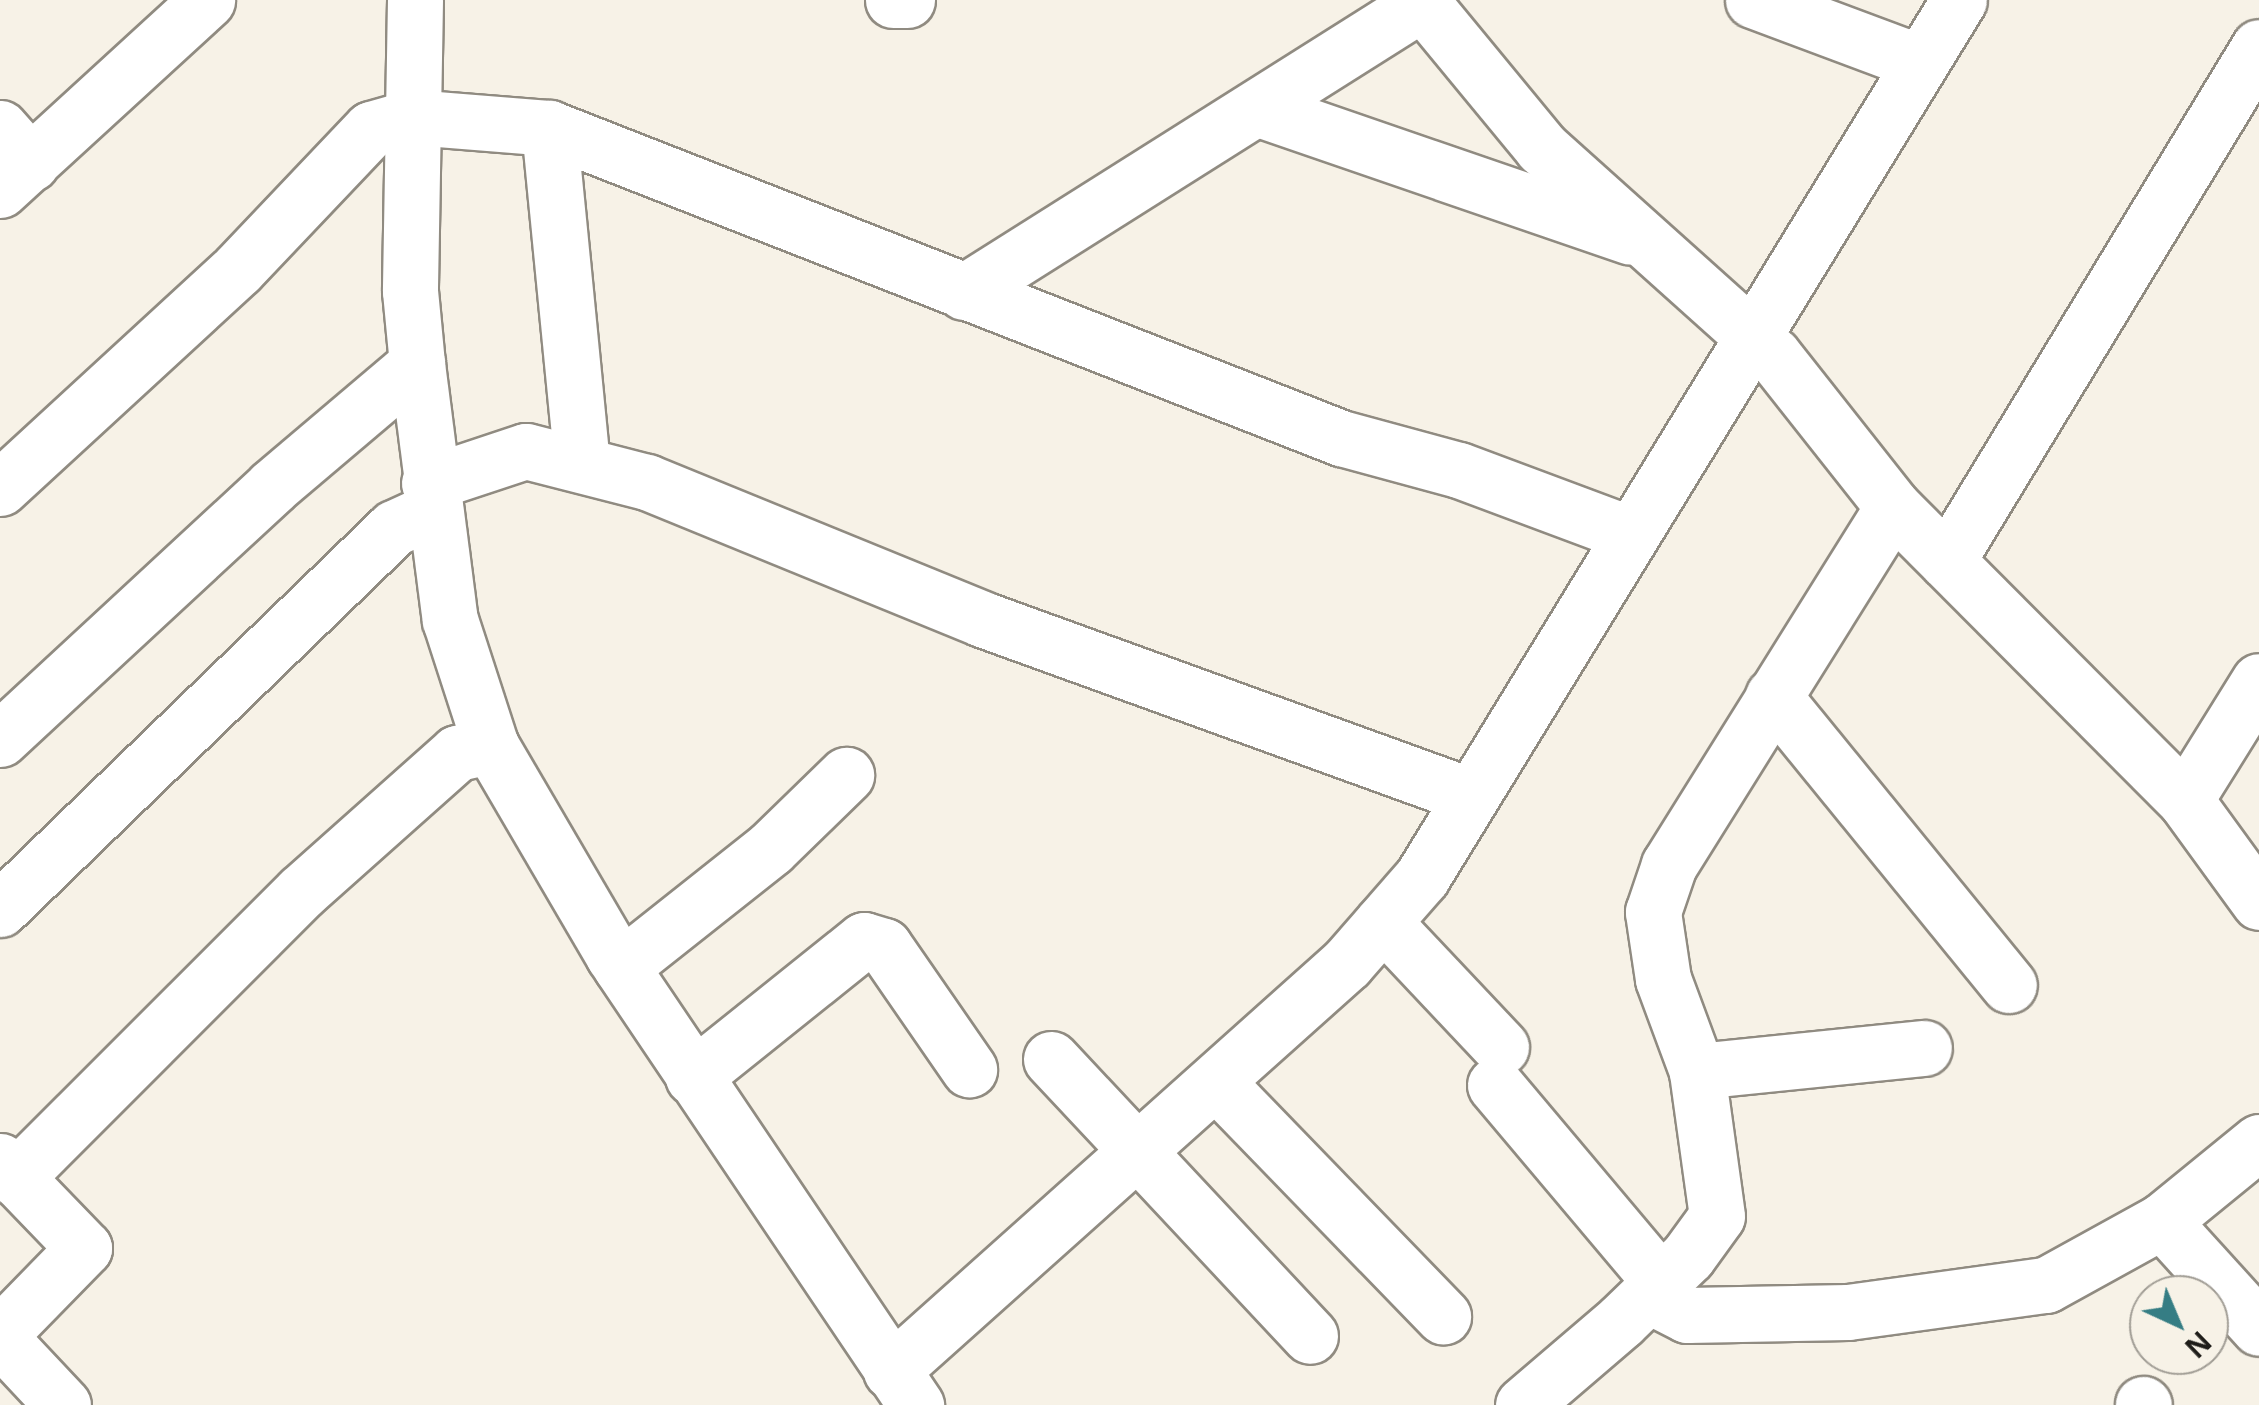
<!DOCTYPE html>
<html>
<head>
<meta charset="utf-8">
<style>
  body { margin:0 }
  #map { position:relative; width:2259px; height:1405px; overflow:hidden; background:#f7f2e7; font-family:"Noto Sans",sans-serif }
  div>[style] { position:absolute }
  .roads { filter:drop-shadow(2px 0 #908b81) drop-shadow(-2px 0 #908b81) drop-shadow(0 2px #908b81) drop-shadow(0 -2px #908b81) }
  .minor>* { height:55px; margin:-27.5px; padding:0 27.5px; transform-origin:27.5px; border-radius:27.5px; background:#fff }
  span { translate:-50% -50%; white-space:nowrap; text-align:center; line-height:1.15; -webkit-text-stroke:8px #f7f2e7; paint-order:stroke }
  .north { position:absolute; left:2129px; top:1275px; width:100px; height:100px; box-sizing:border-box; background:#f7f2e7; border:2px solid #a19d95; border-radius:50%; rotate:136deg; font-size:28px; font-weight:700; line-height:40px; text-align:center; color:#1f1d19 }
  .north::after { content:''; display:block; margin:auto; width:35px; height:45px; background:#357d84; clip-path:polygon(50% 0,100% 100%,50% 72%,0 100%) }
</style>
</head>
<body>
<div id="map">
  <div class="roads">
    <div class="minor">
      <i style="left:415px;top:0;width:291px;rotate:91deg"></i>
      <i style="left:410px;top:291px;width:73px;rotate:84.5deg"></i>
      <i style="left:417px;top:364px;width:258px;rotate:82.7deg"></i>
      <i style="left:450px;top:620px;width:133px;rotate:72deg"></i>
      <i style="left:491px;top:746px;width:242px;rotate:59.7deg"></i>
      <i style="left:613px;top:955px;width:543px;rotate:56.05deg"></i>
      <i style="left:893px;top:0;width:14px"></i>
      <i style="left:1420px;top:0;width:192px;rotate:50.5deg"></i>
      <i style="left:1542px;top:148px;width:310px;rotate:41.9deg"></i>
      <i style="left:1773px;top:355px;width:194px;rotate:51.7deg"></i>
      <i style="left:1893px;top:507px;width:414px;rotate:45.1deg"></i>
      <i style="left:2185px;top:800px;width:126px;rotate:54deg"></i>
      <i style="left:1753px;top:0;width:177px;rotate:20.5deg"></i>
      <i style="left:1259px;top:109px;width:392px;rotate:19deg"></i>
      <i style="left:0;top:128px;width:47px;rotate:48.5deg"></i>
      <i style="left:549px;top:128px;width:338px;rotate:84.4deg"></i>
      <i style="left:0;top:190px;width:281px;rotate:-42.5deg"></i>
      <i style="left:964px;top:292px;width:542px;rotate:-32.25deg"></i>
      <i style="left:429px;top:483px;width:102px;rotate:-18.3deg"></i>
      <i style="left:526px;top:451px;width:125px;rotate:14.4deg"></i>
      <i style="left:647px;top:482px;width:362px;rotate:22.2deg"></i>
      <i style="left:982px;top:619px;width:520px;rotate:19.9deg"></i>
      <i style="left:0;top:488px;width:323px;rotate:-42.6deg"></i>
      <i style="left:238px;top:269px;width:193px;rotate:-46.5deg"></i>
      <i style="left:371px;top:129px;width:44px;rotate:-15.9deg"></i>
      <i style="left:413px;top:117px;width:136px;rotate:4.6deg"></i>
      <i style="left:549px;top:128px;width:851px;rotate:21.38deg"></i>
      <i style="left:1341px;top:438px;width:122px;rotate:15.2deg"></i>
      <i style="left:1459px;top:470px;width:183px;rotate:20.5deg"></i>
      <i style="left:1947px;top:561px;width:601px;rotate:-58.74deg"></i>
      <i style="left:1773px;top:696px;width:373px;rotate:50.8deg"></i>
      <i style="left:0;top:739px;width:372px;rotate:-42.8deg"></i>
      <i style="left:273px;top:486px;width:189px;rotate:-40.3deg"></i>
      <i style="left:2185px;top:800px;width:140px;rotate:-58.1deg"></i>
      <i style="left:0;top:909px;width:548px;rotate:-44.04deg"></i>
      <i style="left:394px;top:528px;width:43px;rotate:-24.8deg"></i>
      <i style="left:1383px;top:922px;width:172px;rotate:46.7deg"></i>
      <i style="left:621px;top:967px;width:191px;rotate:-38.4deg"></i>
      <i style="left:771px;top:848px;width:105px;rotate:-44.2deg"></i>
      <i style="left:1051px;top:1059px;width:379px;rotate:46.9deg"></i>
      <i style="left:1697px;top:1071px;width:228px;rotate:-5.8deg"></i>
      <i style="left:693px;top:1077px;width:219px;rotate:-38.7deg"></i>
      <i style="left:864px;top:940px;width:21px;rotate:17deg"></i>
      <i style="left:884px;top:946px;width:150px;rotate:55.4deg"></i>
      <i style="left:1217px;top:1083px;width:325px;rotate:45.9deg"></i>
      <i style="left:1495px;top:1085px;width:258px;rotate:49.9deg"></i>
      <i style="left:0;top:1161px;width:121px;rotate:46deg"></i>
      <i style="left:84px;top:1248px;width:120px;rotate:134.3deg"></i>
      <i style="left:15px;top:1178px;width:404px;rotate:-45deg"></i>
      <i style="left:301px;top:892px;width:209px;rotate:-41.7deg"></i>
      <i style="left:457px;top:753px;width:35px;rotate:-12deg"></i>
      <i style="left:2162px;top:1221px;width:144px;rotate:47.8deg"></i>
      <i style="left:1648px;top:1295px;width:44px;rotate:27.1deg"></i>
      <i style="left:1687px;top:1315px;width:161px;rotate:-1.1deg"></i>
      <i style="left:1848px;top:1312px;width:200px;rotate:-7.8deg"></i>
      <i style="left:2046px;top:1285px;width:132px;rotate:-28.9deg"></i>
      <i style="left:2162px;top:1221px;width:125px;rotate:-39.2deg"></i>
      <i style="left:0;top:1338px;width:92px;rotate:46.8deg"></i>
      <i style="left:891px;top:1371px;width:612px;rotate:-41.82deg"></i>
      <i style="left:1347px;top:963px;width:114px;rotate:-48.9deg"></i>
      <i style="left:1422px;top:877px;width:1028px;rotate:-58.52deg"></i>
      <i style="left:2143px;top:1404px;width:1px;rotate:45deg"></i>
      <i style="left:1523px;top:1405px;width:129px;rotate:-40.6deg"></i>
      <i style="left:1621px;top:1321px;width:93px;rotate:-44.1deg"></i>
      <i style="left:1688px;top:1256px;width:49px;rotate:-54.1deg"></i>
      <i style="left:1717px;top:1216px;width:146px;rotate:-97.9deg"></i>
      <i style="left:1697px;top:1071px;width:98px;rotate:-110.3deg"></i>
      <i style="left:1663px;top:979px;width:68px;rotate:-98.5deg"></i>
      <i style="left:1653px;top:912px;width:50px;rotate:-71.2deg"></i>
      <i style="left:1669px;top:865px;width:422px;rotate:-58deg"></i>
    </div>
  </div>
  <div class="north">N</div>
</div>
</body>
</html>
